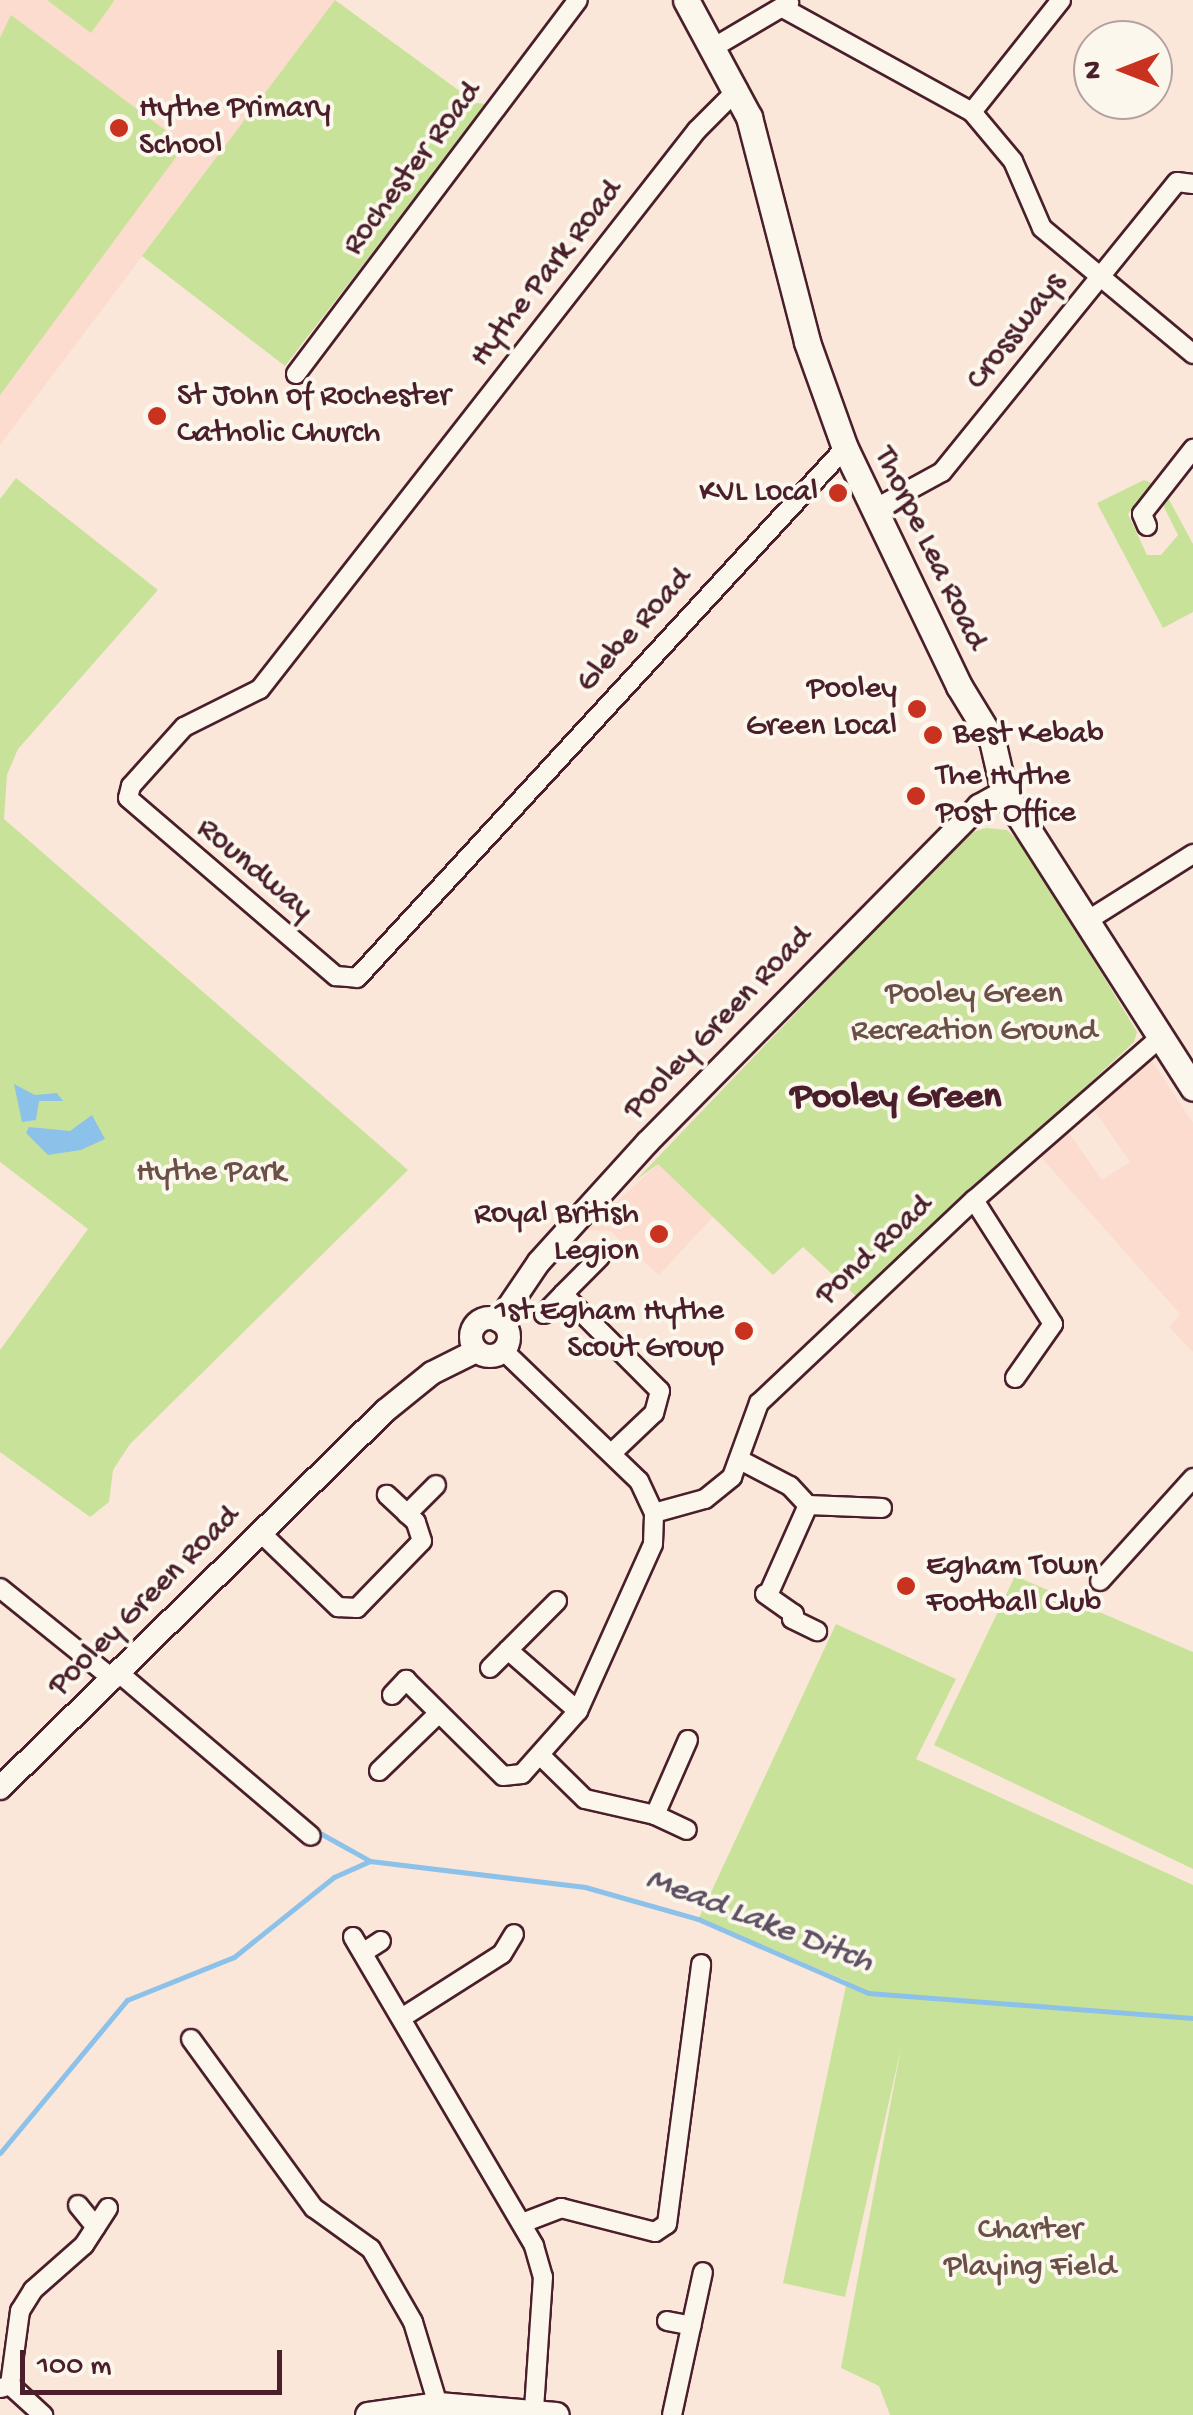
<!DOCTYPE html>
<html>
<head>
<meta charset="utf-8">
<style>
  body { margin:0 }
  #map { position:relative; width:1193px; height:2415px; overflow:hidden; background:#fbe7da; font-family:"Gochi Hand",sans-serif }
  div>[style] { position:absolute }
  .built>* { inset:0; background:#fbdcce }
  .green>* { inset:0; background:#c8e399 }
  .water>* { inset:0; background:#8cc1e9 }
  .stream>* { height:5px; margin:-2.5px; padding:0 2.5px; transform-origin:2.5px; border-radius:2.5px; background:#8cc1e9 }
  .roads { filter:drop-shadow(2px 0 #4a1f2b) drop-shadow(-2px 0 #4a1f2b) drop-shadow(0 2px #4a1f2b) drop-shadow(0 -2px #4a1f2b) }
  .minor>* { height:18px; margin:-9px; padding:0 9px; transform-origin:9px; border-radius:9px; background:#fbf7ec }
  .tertiary>* { height:22px; margin:-11px; padding:0 11px; transform-origin:11px; border-radius:11px; background:#fbf7ec }
  .tertiary>.ring { margin:-11px; padding:0; box-sizing:content-box; background:none; border:22px solid #fbf7ec; border-radius:50% }
  .secondary>* { height:25px; margin:-12.5px; padding:0 12.5px; transform-origin:12.5px; border-radius:12.5px; background:#fbf7ec }
  .dots>* { width:28px; height:28px; translate:-50% -50%; box-sizing:border-box; border:5px solid #fbf7ec; border-radius:50% }
  span { translate:-50% -50%; white-space:nowrap; text-align:center; line-height:1.15; -webkit-text-stroke:8px #fbf7ec; paint-order:stroke }
  .poi-label { font-size:32px; color:#4a1f2b }
  .left { translate:0 -50%; text-align:left }
  .right { translate:-100% -50%; text-align:right }
  .street-label { font-size:32px; color:#4a1f2b }
  .park-label { font-size:32px; color:#6a5046 }
  .water-label { font-size:35px; color:#5e5064; font-style:italic }
  .quarter-label { font-size:38px; color:#4a1f2b; font-weight:700 }
  .north { position:absolute; left:1073px; top:20px; width:100px; height:100px; box-sizing:border-box; background:#fbf7ec; border:2px solid #b4a19f; border-radius:50%; rotate:270deg; font-size:28px; font-weight:700; line-height:40px; text-align:center; color:#4a1f2b }
  .north::after { content:''; display:block; margin:auto; width:35px; height:45px; background:#c8321e; clip-path:polygon(50% 0,100% 100%,50% 72%,0 100%) }
  .scale { position:absolute; left:20px; top:2350px; width:262px; height:45px; box-sizing:border-box; border:5px solid #4a1f2b; border-top:0; padding-left:12px; font-size:30px; line-height:35px; white-space:nowrap; color:#4a1f2b; -webkit-text-stroke:8px #fbf7ec; paint-order:stroke }
</style>
</head>
<body>
<div id="map">
  <div class="built">
    <i style="clip-path:polygon(0 0,335px 0,0 445px)"></i>
    <i style="clip-path:polygon(1150px 1058px,1193px 1123px,1193px 1352px,1169px 1327px,1180px 1314px,1040px 1156px,1067px 1130px,1102px 1180px,1130px 1162px,1092px 1107px)"></i>
    <i style="clip-path:polygon(658px 1164px,713px 1217px,659px 1275px,610px 1231px,586px 1230px)"></i>
  </div>
  <div class="green">
    <i style="clip-path:polygon(47px 0,113px 0,114px 1px,91px 33px)"></i>
    <i style="clip-path:polygon(335px 0,476px 103px,487px 104px,285px 366px,142px 256px)"></i>
    <i style="clip-path:polygon(11px 15px,185px 145px,0 395px,0 38px)"></i>
    <i style="clip-path:polygon(16px 478px,158px 590px,18px 749px,7px 775px,4px 819px,408px 1170px,130px 1444px,113px 1470px,109px 1502px,90px 1517px,0 1452px,0 1350px,88px 1229px,0 1162px,0 499px)"></i>
    <i style="clip-path:polygon(1144px 480px,1152px 483px,1128px 514px,1147px 555px,1161px 555px,1178px 535px,1161px 501px,1166px 494px,1193px 544px,1193px 612px,1163px 628px,1097px 503px)"></i>
    <i style="clip-path:polygon(986px 828px,1007px 830px,1026px 848px,1137px 1032px,1134px 1042px,858px 1298px,803px 1247px,773px 1275px,658px 1164px,636px 1180px,926px 877px,973px 832px)"></i>
    <i style="clip-path:polygon(1015px 1576px,1193px 1652px,1193px 1869px,934px 1745px)"></i>
    <i style="clip-path:polygon(836px 1624px,956px 1679px,916px 1759px,1193px 1885px,1193px 2415px,890px 2415px,879px 2386px,841px 2368px,901px 2048px,845px 2297px,783px 2283px,847px 1981px,699px 1918px)"></i>
  </div>
  <div class="water">
    <i style="clip-path:polygon(14px 1084px,35px 1095px,57px 1093px,63px 1101px,39px 1101px,36px 1120px,22px 1122px)"></i>
    <i style="clip-path:polygon(92px 1115px,105px 1139px,81px 1150px,48px 1155px,26px 1133px,29px 1127px,70px 1131px)"></i>
  </div>
  <div class="stream">
    <i style="left:318px;top:1832px;width:60px;rotate:29.1deg"></i>
    <i style="left:0;top:2153px;width:199px;rotate:-50.3deg"></i>
    <i style="left:127px;top:2000px;width:115px;rotate:-21.9deg"></i>
    <i style="left:234px;top:1957px;width:128px;rotate:-38.7deg"></i>
    <i style="left:334px;top:1877px;width:39px;rotate:-24deg"></i>
    <i style="left:370px;top:1861px;width:217px;rotate:6.9deg"></i>
    <i style="left:585px;top:1887px;width:117px;rotate:15.8deg"></i>
    <i style="left:698px;top:1919px;width:185px;rotate:23.5deg"></i>
    <i style="left:868px;top:1993px;width:326px;rotate:4.4deg"></i>
  </div>
  <div class="roads">
    <div class="minor">
      <i style="left:783px;top:8px;width:216px;rotate:28.8deg"></i>
      <i style="left:972px;top:112px;width:64px;rotate:50.1deg"></i>
      <i style="left:1013px;top:161px;width:73px;rotate:66.6deg"></i>
      <i style="left:1042px;top:228px;width:197px;rotate:39.8deg"></i>
      <i style="left:716px;top:46px;width:85px;rotate:-30.5deg"></i>
      <i style="left:738px;top:89px;width:58px;rotate:135deg"></i>
      <i style="left:697px;top:130px;width:710px;rotate:128.02deg"></i>
      <i style="left:260px;top:689px;width:85px;rotate:153.4deg"></i>
      <i style="left:184px;top:727px;width:79px;rotate:131.9deg"></i>
      <i style="left:131px;top:786px;width:12px;rotate:104deg"></i>
      <i style="left:128px;top:798px;width:274px;rotate:40.6deg"></i>
      <i style="left:336px;top:976px;width:21px;rotate:5deg"></i>
      <i style="left:357px;top:978px;width:720px;rotate:-47.36deg"></i>
      <i style="left:972px;top:112px;width:143px;rotate:-51.5deg"></i>
      <i style="left:296px;top:374px;width:468px;rotate:-53deg"></i>
      <i style="left:874px;top:509px;width:77px;rotate:-28.6deg"></i>
      <i style="left:942px;top:472px;width:373px;rotate:-51deg"></i>
      <i style="left:1177px;top:182px;width:16px;rotate:7deg"></i>
      <i style="left:1147px;top:526px;width:13px;rotate:-113deg"></i>
      <i style="left:1142px;top:514px;width:83px;rotate:-51.9deg"></i>
      <i style="left:1085px;top:922px;width:128px;rotate:-32.2deg"></i>
      <i style="left:974px;top:1200px;width:147px;rotate:57.5deg"></i>
      <i style="left:1053px;top:1324px;width:66px;rotate:125.1deg"></i>
      <i style="left:600px;top:1257px;width:52px;rotate:135deg"></i>
      <i style="left:563px;top:1294px;width:137px;rotate:45deg"></i>
      <i style="left:660px;top:1391px;width:23px;rotate:105deg"></i>
      <i style="left:654px;top:1413px;width:55px;rotate:136.5deg"></i>
      <i style="left:544px;top:1314px;width:28px;rotate:-46deg"></i>
      <i style="left:742px;top:1461px;width:54px;rotate:27.5deg"></i>
      <i style="left:790px;top:1486px;width:26px;rotate:47deg"></i>
      <i style="left:654px;top:1513px;width:53px;rotate:-15.4deg"></i>
      <i style="left:705px;top:1499px;width:35px;rotate:-39deg"></i>
      <i style="left:732px;top:1477px;width:79px;rotate:-70deg"></i>
      <i style="left:759px;top:1403px;width:296px;rotate:-43.4deg"></i>
      <i style="left:974px;top:1200px;width:249px;rotate:-41.1deg"></i>
      <i style="left:407px;top:1514px;width:41px;rotate:-45deg"></i>
      <i style="left:261px;top:1533px;width:107px;rotate:43.9deg"></i>
      <i style="left:338px;top:1607px;width:19px;rotate:3deg"></i>
      <i style="left:357px;top:1608px;width:93px;rotate:-45.9deg"></i>
      <i style="left:422px;top:1541px;width:20px;rotate:-108deg"></i>
      <i style="left:416px;top:1522px;width:40px;rotate:-137deg"></i>
      <i style="left:1100px;top:1581px;width:139px;rotate:-47.9deg"></i>
      <i style="left:0;top:1588px;width:146px;rotate:38.9deg"></i>
      <i style="left:765px;top:1594px;width:35px;rotate:35deg"></i>
      <i style="left:794px;top:1614px;width:5px;rotate:112deg"></i>
      <i style="left:792px;top:1619px;width:28px;rotate:26deg"></i>
      <i style="left:768px;top:1595px;width:98px;rotate:-66deg"></i>
      <i style="left:808px;top:1505px;width:74px;rotate:2.3deg"></i>
      <i style="left:557px;top:1601px;width:69px;rotate:135deg"></i>
      <i style="left:508px;top:1650px;width:93px;rotate:41.1deg"></i>
      <i style="left:490px;top:1668px;width:25px;rotate:-45deg"></i>
      <i style="left:120px;top:1674px;width:250px;rotate:40.3deg"></i>
      <i style="left:392px;top:1695px;width:21px;rotate:-47deg"></i>
      <i style="left:406px;top:1680px;width:136px;rotate:44.7deg"></i>
      <i style="left:503px;top:1776px;width:19px;rotate:-6deg"></i>
      <i style="left:522px;top:1774px;width:84px;rotate:-48.4deg"></i>
      <i style="left:578px;top:1711px;width:183px;rotate:-65.8deg"></i>
      <i style="left:653px;top:1544px;width:31px;rotate:-88deg"></i>
      <i style="left:654px;top:1513px;width:35px;rotate:-115deg"></i>
      <i style="left:639px;top:1481px;width:189px;rotate:-136.1deg"></i>
      <i style="left:540px;top:1755px;width:63px;rotate:44.4deg"></i>
      <i style="left:585px;top:1799px;width:72px;rotate:12.9deg"></i>
      <i style="left:655px;top:1815px;width:82px;rotate:-66.3deg"></i>
      <i style="left:379px;top:1771px;width:83px;rotate:-44deg"></i>
      <i style="left:655px;top:1815px;width:35px;rotate:25deg"></i>
      <i style="left:353px;top:1937px;width:358px;rotate:59.6deg"></i>
      <i style="left:534px;top:2246px;width:32px;rotate:74deg"></i>
      <i style="left:543px;top:2277px;width:132px;rotate:93.9deg"></i>
      <i style="left:364px;top:1952px;width:20px;rotate:-33deg"></i>
      <i style="left:403px;top:2017px;width:117px;rotate:-32.5deg"></i>
      <i style="left:502px;top:1954px;width:23px;rotate:-59deg"></i>
      <i style="left:191px;top:2039px;width:209px;rotate:54deg"></i>
      <i style="left:314px;top:2208px;width:70px;rotate:35.7deg"></i>
      <i style="left:371px;top:2249px;width:84px;rotate:60.1deg"></i>
      <i style="left:413px;top:2322px;width:87px;rotate:73.2deg"></i>
      <i style="left:78px;top:2205px;width:28px;rotate:51deg"></i>
      <i style="left:525px;top:2222px;width:39px;rotate:-21deg"></i>
      <i style="left:561px;top:2208px;width:97px;rotate:14.3deg"></i>
      <i style="left:655px;top:2232px;width:14px;rotate:-34deg"></i>
      <i style="left:667px;top:2224px;width:262px;rotate:-82.5deg"></i>
      <i style="left:667px;top:2321px;width:25px;rotate:11deg"></i>
      <i style="left:10px;top:2385px;width:75px;rotate:-82.3deg"></i>
      <i style="left:20px;top:2311px;width:25px;rotate:-58deg"></i>
      <i style="left:33px;top:2290px;width:68px;rotate:-41.4deg"></i>
      <i style="left:84px;top:2245px;width:44px;rotate:-57deg"></i>
      <i style="left:1px;top:2388px;width:9px;rotate:-18deg"></i>
      <i style="left:10px;top:2385px;width:45px;rotate:42.3deg"></i>
      <i style="left:672px;top:2415px;width:146px;rotate:-77.8deg"></i>
    </div>
    <div class="tertiary">
      <i class="ring" style="left:471px;top:1318px;width:16px;height:16px"></i>
      <i style="left:499px;top:1321px;width:71px;rotate:-55.9deg"></i>
      <i style="left:539px;top:1262px;width:162px;rotate:-47.8deg"></i>
      <i style="left:648px;top:1142px;width:472px;rotate:-45.4deg"></i>
      <i style="left:979px;top:806px;width:29px;rotate:-29deg"></i>
      <i style="left:0;top:1788px;width:539px;rotate:-44.4deg"></i>
      <i style="left:385px;top:1411px;width:60px;rotate:-39deg"></i>
      <i style="left:432px;top:1373px;width:49px;rotate:-26.6deg"></i>
    </div>
    <div class="secondary">
      <i style="left:686px;top:0;width:133px;rotate:61.7deg"></i>
      <i style="left:749px;top:117px;width:232px;rotate:75.5deg"></i>
      <i style="left:807px;top:342px;width:113px;rotate:70.3deg"></i>
      <i style="left:845px;top:448px;width:264px;rotate:64.4deg"></i>
      <i style="left:959px;top:686px;width:63px;rotate:58.6deg"></i>
      <i style="left:992px;top:740px;width:53px;rotate:77deg"></i>
      <i style="left:1004px;top:792px;width:351px;rotate:57.4deg"></i>
      <i style="left:368px;top:2415px;width:71px;rotate:-8.1deg"></i>
      <i style="left:438px;top:2405px;width:118px;rotate:4.8deg"></i>
    </div>
  </div>
  <div class="dots">
    <i style="left:119px;top:128px;background:#c8321e"></i>
    <i style="left:157px;top:416px;background:#c8321e"></i>
    <i style="left:838px;top:493px;background:#c8321e"></i>
    <i style="left:917px;top:709px;background:#c8321e"></i>
    <i style="left:933px;top:735px;background:#c8321e"></i>
    <i style="left:916px;top:796px;background:#c8321e"></i>
    <i style="left:659px;top:1234px;background:#c8321e"></i>
    <i style="left:744px;top:1331px;background:#c8321e"></i>
    <i style="left:906px;top:1586px;background:#c8321e"></i>
  </div>
  <div class="poi-label">
    <span class="left" style="left:139px;top:128px">Hythe Primary<br>School</span>
    <span class="left" style="left:177px;top:416px">St John of Rochester<br>Catholic Church</span>
    <span class="right" style="left:818px;top:493px">KVL Local</span>
    <span class="right" style="left:897px;top:709px">Pooley<br>Green Local</span>
    <span class="left" style="left:953px;top:735px">Best Kebab</span>
    <span class="left" style="left:936px;top:796px">The Hythe<br>Post Office</span>
    <span class="right" style="left:639px;top:1234px">Royal British<br>Legion</span>
    <span class="right" style="left:724px;top:1331px">1st Egham Hythe<br>Scout Group</span>
    <span class="left" style="left:926px;top:1586px">Egham Town<br>Football Club</span>
  </div>
  <div class="street-label">
    <span style="left:413px;top:169px;rotate:-53deg">Rochester Road</span>
    <span style="left:547px;top:274px;rotate:-52deg">Hythe Park Road</span>
    <span style="left:1017px;top:332px;rotate:-52deg">Crossways</span>
    <span style="left:929px;top:549px;rotate:64deg">Thorpe Lea Road</span>
    <span style="left:635px;top:631px;rotate:-48deg">Glebe Road</span>
    <span style="left:254px;top:870px;rotate:40deg">Roundway</span>
    <span style="left:719px;top:1024px;rotate:-46deg">Pooley Green Road</span>
    <span style="left:875px;top:1251px;rotate:-43deg">Pond Road</span>
    <span style="left:145px;top:1602px;rotate:-45deg">Pooley Green Road</span>
  </div>
  <div class="park-label">
    <span style="left:974px;top:1014px">Pooley Green<br>Recreation Ground</span>
    <span style="left:211px;top:1173px">Hythe Park</span>
    <span style="left:1030px;top:2250px">Charter<br>Playing Field</span>
  </div>
  <div class="water-label">
    <span style="left:759px;top:1922px;rotate:21deg">Mead Lake Ditch</span>
  </div>
  <div class="quarter-label">
    <span style="left:896px;top:1099px">Pooley Green</span>
  </div>
  <div class="north">N</div>
  <div class="scale">100 m</div>
</div>
</body>
</html>
